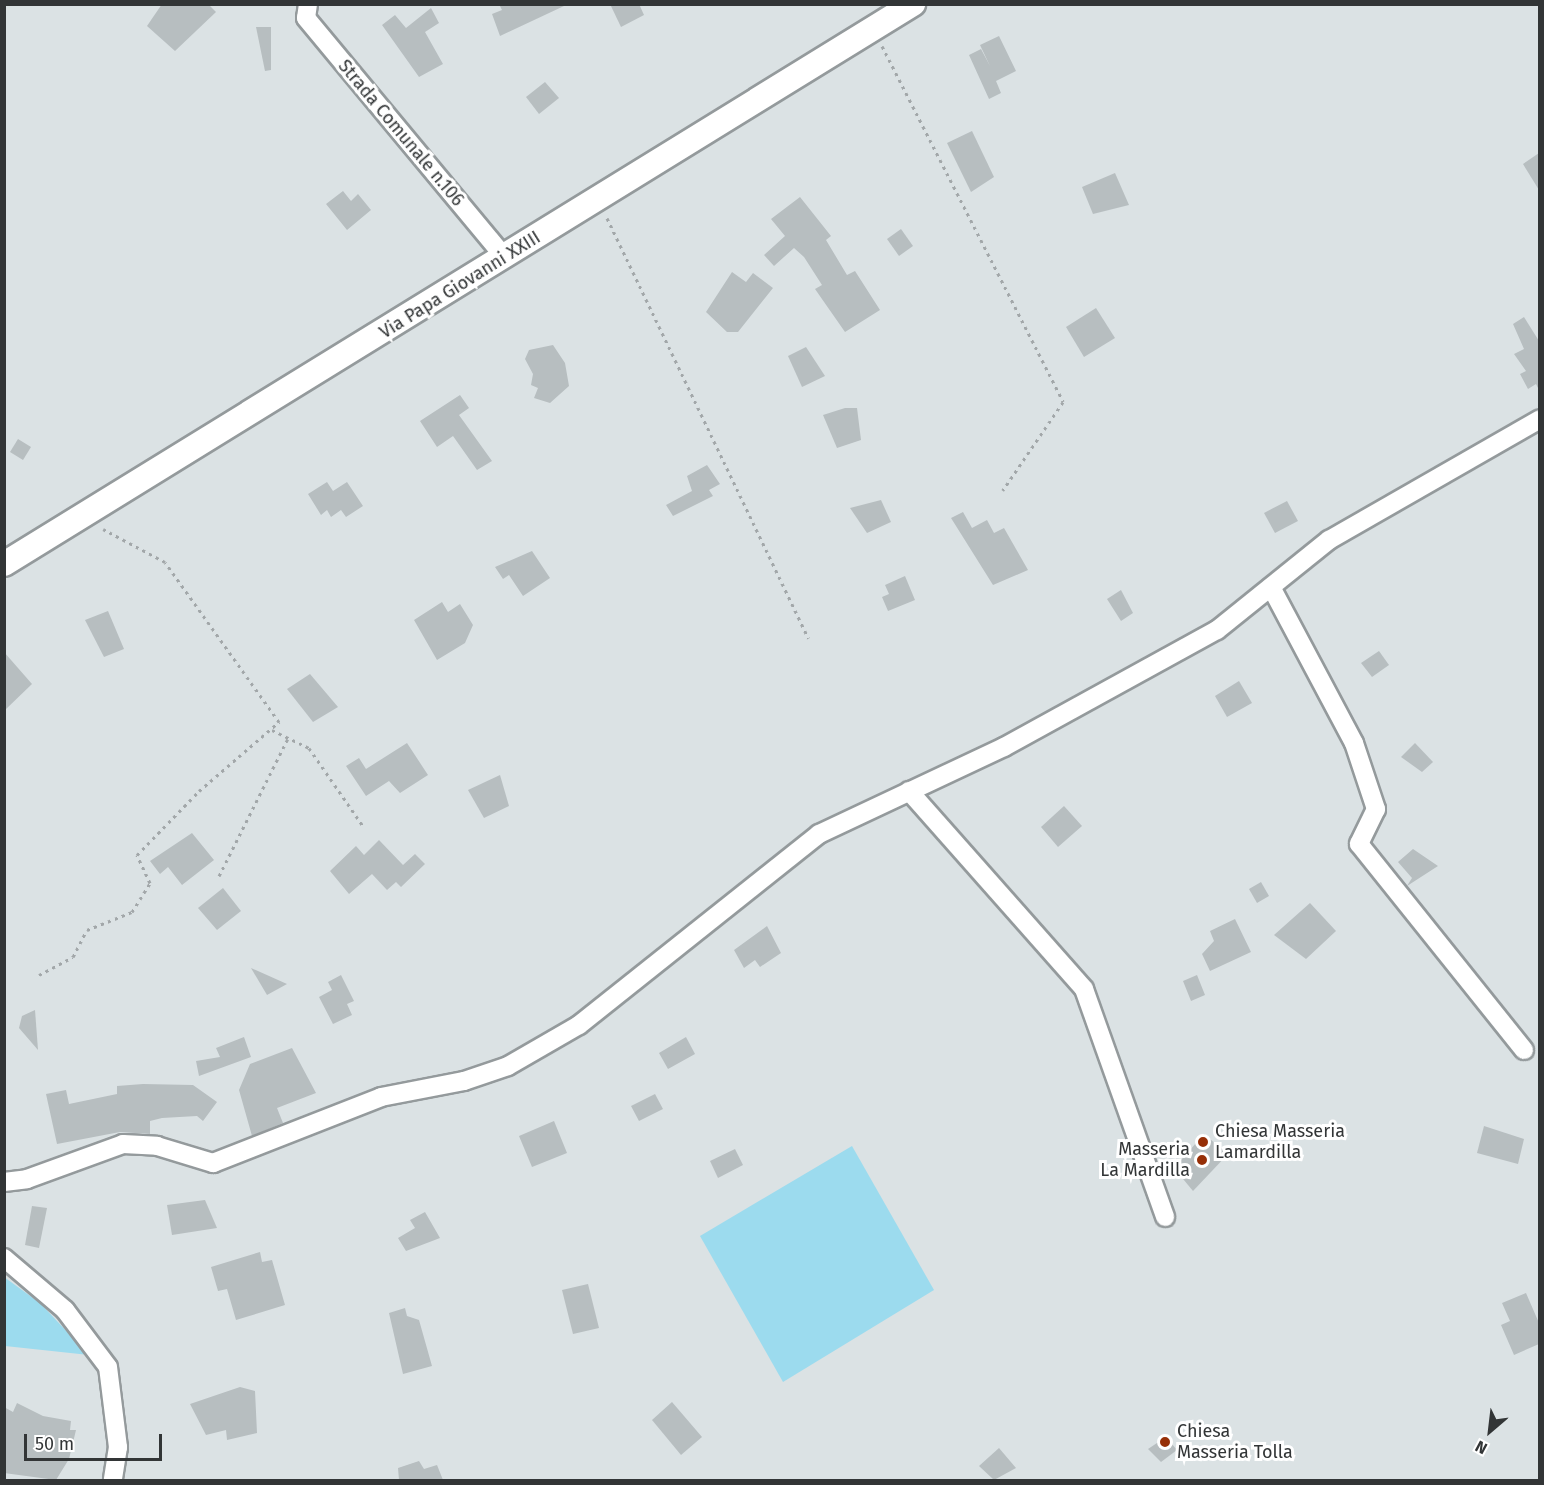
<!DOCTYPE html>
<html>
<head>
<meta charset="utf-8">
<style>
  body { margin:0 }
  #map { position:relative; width:1544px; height:1485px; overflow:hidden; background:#dbe2e4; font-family:"Fira Sans",sans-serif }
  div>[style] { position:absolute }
  .green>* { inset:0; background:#9cdbee }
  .building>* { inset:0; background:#b7bec0 }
  .path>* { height:3px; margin-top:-1.5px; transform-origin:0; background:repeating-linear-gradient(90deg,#a2a7a9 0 3px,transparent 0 7.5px) }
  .roads { filter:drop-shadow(2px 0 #949a9c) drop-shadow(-2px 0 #949a9c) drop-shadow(0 2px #949a9c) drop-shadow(0 -2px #949a9c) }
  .street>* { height:18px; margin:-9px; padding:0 9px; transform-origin:9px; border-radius:9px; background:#fff }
  .secondary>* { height:24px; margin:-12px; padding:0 12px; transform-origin:12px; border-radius:12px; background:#fff }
  .dots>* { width:16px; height:16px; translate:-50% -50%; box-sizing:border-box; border:3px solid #fff; border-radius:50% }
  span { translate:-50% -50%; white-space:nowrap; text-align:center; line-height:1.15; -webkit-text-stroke:6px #fff; paint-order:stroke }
  .street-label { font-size:18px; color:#323536 }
  .poi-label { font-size:18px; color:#323536 }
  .left { translate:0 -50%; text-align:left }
  .right { translate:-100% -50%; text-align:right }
  .frame { position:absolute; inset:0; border:6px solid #323536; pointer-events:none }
  .north { position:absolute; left:1460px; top:1401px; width:60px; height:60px; -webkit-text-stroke:4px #fff; paint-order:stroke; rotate:208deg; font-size:16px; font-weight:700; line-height:24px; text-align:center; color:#323536 }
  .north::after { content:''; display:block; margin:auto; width:21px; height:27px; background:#323536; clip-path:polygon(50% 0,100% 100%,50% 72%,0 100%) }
  .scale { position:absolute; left:24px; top:1434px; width:138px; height:27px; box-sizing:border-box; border:3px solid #323536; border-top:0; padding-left:8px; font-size:18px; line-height:21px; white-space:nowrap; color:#323536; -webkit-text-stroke:4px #fff; paint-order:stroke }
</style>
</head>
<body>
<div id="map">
  <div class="green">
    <i style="clip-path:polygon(852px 1146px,934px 1290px,783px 1382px,700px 1236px)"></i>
    <i style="clip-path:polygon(4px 1277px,40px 1303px,89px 1355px,5px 1346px)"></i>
  </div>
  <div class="building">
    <i style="clip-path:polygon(162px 4px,208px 4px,216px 12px,175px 51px,147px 26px)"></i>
    <i style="clip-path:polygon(499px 4px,564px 4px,564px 6px,500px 36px,492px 14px,502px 10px)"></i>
    <i style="clip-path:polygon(610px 4px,639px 4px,644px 15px,621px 27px)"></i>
    <i style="clip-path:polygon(431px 8px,439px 23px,425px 32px,443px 64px,419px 77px,382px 25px,395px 15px,406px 28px)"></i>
    <i style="clip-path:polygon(256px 27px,271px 27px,271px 70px,265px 71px)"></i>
    <i style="clip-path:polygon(999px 36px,1016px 71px,996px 81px,1001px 93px,989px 99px,969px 55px,981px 49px,990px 66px,980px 45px)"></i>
    <i style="clip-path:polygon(545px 82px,559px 98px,539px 114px,526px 97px)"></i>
    <i style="clip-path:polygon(972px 131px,994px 177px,971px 192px,947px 143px)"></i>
    <i style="clip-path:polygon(1539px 153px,1539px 190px,1523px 164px)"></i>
    <i style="clip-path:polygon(1115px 173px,1129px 205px,1093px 214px,1082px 187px)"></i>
    <i style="clip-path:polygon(343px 191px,351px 201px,358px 194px,371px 210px,347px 230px,326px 204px)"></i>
    <i style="clip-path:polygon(800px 197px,831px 236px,826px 240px,847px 275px,855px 271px,880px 310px,845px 332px,815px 289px,822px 285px,804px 257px,794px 248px,774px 266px,764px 255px,785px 236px,771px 219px)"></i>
    <i style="clip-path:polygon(901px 229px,913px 246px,899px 256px,887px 239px)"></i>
    <i style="clip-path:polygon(732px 272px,746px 282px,753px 273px,773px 288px,738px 332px,727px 332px,706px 312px)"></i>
    <i style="clip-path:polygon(1096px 308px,1115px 338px,1084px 357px,1066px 327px)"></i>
    <i style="clip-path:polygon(1524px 317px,1539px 341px,1539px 390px,1536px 384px,1528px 389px,1520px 374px,1526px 371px,1514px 354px,1524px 349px,1513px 324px)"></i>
    <i style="clip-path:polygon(553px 345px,565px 363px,569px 386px,550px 403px,534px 398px,538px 388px,531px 385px,533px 374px,525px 359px,529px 350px)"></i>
    <i style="clip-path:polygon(806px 347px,825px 376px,802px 387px,788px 356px)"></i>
    <i style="clip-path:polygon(460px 395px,469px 408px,459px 415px,492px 461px,477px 470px,453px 436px,437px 447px,420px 421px)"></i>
    <i style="clip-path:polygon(845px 408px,857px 408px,861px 440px,837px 448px,823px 415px)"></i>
    <i style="clip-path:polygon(18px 439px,31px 447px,23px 460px,10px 452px)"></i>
    <i style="clip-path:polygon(707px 465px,720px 484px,709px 490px,713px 496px,673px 516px,666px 505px,692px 491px,687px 476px)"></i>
    <i style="clip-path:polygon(327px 482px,333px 491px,347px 482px,363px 506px,346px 517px,341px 510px,331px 517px,327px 510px,321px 515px,308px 494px)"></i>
    <i style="clip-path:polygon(881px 500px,891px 522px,867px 533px,850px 508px)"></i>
    <i style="clip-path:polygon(1287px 501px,1298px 521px,1275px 533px,1264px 513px)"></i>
    <i style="clip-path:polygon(963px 512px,972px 528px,987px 520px,994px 533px,1004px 528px,1028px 570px,993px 585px,951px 518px)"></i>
    <i style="clip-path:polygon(532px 551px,550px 578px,523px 596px,509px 575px,503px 579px,495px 567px)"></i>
    <i style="clip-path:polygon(905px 576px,915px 600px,888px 611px,882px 597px,889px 594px,885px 585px)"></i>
    <i style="clip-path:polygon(1121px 590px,1133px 613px,1121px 621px,1107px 599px)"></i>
    <i style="clip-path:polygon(442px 602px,448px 612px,460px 604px,473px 625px,465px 643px,437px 660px,414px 620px)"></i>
    <i style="clip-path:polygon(108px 611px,124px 649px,104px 657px,85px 620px)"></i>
    <i style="clip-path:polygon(1379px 651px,1389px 665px,1372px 677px,1361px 663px)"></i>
    <i style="clip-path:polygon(4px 652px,32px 684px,4px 711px)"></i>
    <i style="clip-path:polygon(310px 674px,338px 707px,313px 722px,287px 689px)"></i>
    <i style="clip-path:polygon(1239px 681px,1252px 703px,1227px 717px,1215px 696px)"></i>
    <i style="clip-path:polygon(407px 743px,428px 775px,400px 793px,389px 781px,366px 796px,346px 766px,359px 758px,366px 769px)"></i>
    <i style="clip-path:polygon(1415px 743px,1433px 762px,1422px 772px,1401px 757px)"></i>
    <i style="clip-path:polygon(500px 775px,509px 806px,484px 818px,468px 790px)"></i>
    <i style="clip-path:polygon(1064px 806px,1082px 826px,1058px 847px,1041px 827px)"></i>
    <i style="clip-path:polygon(192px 833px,214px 860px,182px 885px,168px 867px,160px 874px,150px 861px)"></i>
    <i style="clip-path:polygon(379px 840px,403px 865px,415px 854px,425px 864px,401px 887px,396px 882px,387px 890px,372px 874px,349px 894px,330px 871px,356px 846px,364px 855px)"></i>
    <i style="clip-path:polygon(1413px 849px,1438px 866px,1407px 886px,1412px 878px,1398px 862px)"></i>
    <i style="clip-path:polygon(1261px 882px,1269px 896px,1257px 903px,1249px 889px)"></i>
    <i style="clip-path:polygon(223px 888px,241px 911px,217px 930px,198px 908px)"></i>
    <i style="clip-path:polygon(1310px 903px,1336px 931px,1306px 959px,1274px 935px)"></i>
    <i style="clip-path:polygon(1235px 919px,1251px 952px,1210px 971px,1202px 954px,1214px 941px,1210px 931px)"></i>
    <i style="clip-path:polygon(767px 926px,781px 953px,760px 967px,755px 960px,744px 968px,734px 950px)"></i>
    <i style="clip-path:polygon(251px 968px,287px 984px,267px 995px)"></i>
    <i style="clip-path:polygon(341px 975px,354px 1001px,347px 1004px,352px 1015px,333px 1024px,319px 997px,332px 990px,328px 982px)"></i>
    <i style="clip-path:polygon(1197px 975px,1205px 995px,1191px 1001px,1183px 981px)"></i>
    <i style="clip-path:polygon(35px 1010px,38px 1050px,19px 1028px,22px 1016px)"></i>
    <i style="clip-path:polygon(244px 1037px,251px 1057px,199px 1076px,196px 1061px,220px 1057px,216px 1048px)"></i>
    <i style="clip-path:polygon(686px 1037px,695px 1054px,668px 1069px,659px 1053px)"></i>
    <i style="clip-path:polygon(292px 1048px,316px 1093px,277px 1108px,283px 1123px,252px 1136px,239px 1090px,250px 1064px)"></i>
    <i style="clip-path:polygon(143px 1084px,193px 1085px,217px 1102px,203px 1121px,197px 1116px,162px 1118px,150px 1121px,150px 1134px,120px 1132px,57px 1144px,46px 1094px,66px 1090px,69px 1104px,117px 1094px,117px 1086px)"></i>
    <i style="clip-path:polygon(655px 1094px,663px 1109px,639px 1121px,631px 1106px)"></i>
    <i style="clip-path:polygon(554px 1121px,567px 1153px,532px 1167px,519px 1136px)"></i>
    <i style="clip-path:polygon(1484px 1126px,1524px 1139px,1518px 1164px,1477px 1153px)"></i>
    <i style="clip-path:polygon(1204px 1134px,1228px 1154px,1193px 1191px,1174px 1168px)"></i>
    <i style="clip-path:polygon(735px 1149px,743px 1165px,718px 1178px,710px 1161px)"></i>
    <i style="clip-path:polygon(205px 1200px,217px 1228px,172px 1235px,167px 1205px)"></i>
    <i style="clip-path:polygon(32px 1206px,47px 1208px,39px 1248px,25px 1245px)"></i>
    <i style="clip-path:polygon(425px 1212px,440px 1238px,406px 1251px,398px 1238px,415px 1228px,410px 1220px)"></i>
    <i style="clip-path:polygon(260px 1252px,262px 1262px,272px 1260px,285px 1305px,236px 1320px,227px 1289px,218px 1291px,211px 1267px)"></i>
    <i style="clip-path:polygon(588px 1284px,599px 1328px,573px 1334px,562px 1290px)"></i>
    <i style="clip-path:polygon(1526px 1293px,1539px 1323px,1539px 1344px,1514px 1355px,1501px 1325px,1510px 1321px,1502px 1303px)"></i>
    <i style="clip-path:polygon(405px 1308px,407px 1316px,419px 1320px,432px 1366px,403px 1374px,389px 1313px)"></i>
    <i style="clip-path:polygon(240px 1387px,255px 1391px,257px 1433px,227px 1440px,226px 1430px,206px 1435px,190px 1404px)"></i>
    <i style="clip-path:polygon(672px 1402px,702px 1437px,681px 1455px,652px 1420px)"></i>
    <i style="clip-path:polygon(17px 1403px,43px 1416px,71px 1421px,70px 1430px,76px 1430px,69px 1459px,56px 1480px,4px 1473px,4px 1407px,13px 1412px)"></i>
    <i style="clip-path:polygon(1166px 1437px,1177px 1450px,1161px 1462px,1148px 1449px)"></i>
    <i style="clip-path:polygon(999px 1448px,1016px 1468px,994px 1480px,979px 1466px)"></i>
    <i style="clip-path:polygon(419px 1461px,424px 1469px,437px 1465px,443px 1480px,399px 1480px,398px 1468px)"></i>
  </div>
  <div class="path">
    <i style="left:882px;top:46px;width:399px;rotate:63deg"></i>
    <i style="left:1063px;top:402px;width:107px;rotate:124.3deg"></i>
    <i style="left:607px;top:218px;width:466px;rotate:64.4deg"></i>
    <i style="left:272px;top:730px;width:41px;rotate:25.9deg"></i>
    <i style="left:309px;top:748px;width:95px;rotate:55.3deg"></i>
    <i style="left:219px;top:876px;width:154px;rotate:-63.4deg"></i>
    <i style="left:39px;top:975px;width:38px;rotate:-28deg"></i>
    <i style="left:73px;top:957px;width:30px;rotate:-63deg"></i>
    <i style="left:87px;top:930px;width:48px;rotate:-21.8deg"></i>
    <i style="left:132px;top:912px;width:34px;rotate:-58deg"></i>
    <i style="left:150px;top:883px;width:31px;rotate:-115deg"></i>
    <i style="left:137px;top:855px;width:89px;rotate:-45.9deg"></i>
    <i style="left:199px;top:791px;width:106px;rotate:-40.8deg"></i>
    <i style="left:279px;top:722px;width:196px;rotate:-125.5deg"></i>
    <i style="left:165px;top:562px;width:70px;rotate:-152deg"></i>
  </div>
  <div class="roads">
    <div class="street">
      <i style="left:308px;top:4px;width:14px;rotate:98deg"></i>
      <i style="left:306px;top:18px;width:312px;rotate:50.3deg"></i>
      <i style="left:1271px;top:587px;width:177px;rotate:62deg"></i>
      <i style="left:1354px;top:743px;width:70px;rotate:71.6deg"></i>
      <i style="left:1376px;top:809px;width:39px;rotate:116deg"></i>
      <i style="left:1359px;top:844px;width:264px;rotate:51.3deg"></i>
      <i style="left:909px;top:791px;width:264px;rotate:48.5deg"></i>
      <i style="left:1084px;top:989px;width:242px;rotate:70.4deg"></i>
      <i style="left:4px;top:1182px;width:23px;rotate:-7deg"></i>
      <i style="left:27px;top:1179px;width:102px;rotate:-20deg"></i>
      <i style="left:123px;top:1144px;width:34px;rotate:3deg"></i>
      <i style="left:157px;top:1146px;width:59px;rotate:16.9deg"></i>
      <i style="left:213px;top:1163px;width:180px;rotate:-21.4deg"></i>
      <i style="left:381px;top:1097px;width:85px;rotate:-10.9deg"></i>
      <i style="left:464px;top:1081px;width:46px;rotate:-18.8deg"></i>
      <i style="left:508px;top:1066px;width:82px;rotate:-30deg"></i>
      <i style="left:579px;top:1025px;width:307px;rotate:-38.5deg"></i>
      <i style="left:819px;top:834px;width:204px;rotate:-25.2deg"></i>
      <i style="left:1004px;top:747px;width:243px;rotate:-28.8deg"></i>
      <i style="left:1217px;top:630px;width:144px;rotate:-38.8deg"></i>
      <i style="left:1329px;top:540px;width:243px;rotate:-29.8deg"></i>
      <i style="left:4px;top:1258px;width:80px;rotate:40.4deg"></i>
      <i style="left:65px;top:1310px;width:71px;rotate:53deg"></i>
      <i style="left:108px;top:1367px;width:81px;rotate:82.9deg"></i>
      <i style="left:118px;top:1447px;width:33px;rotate:99deg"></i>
    </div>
    <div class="secondary">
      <i style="left:4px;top:564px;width:1068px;rotate:-31.64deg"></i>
    </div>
  </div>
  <div class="dots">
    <i style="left:1203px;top:1142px;background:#962f07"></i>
    <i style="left:1202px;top:1160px;background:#962f07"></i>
    <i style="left:1165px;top:1442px;background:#962f07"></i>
  </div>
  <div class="street-label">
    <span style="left:401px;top:133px;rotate:50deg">Strada Comunale n.106</span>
    <span style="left:460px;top:285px;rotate:-32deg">Via Papa Giovanni XXIII</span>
  </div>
  <div class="poi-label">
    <span class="left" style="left:1215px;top:1142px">Chiesa Masseria<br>Lamardilla</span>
    <span class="right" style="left:1190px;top:1160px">Masseria<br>La Mardilla</span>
    <span class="left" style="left:1177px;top:1442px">Chiesa<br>Masseria Tolla</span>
  </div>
  <div class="frame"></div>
  <div class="north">N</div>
  <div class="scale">50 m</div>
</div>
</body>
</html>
